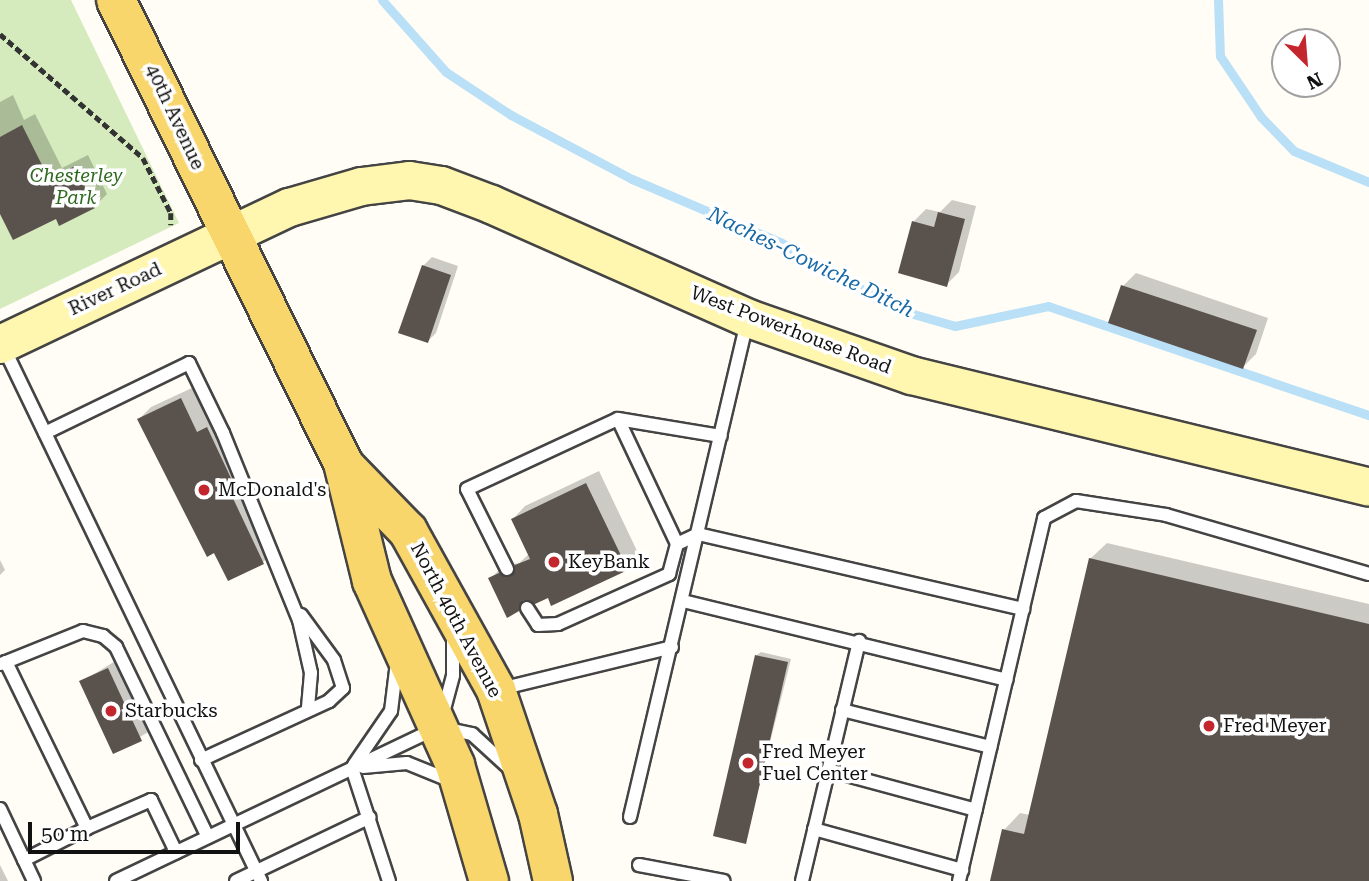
<!DOCTYPE html>
<html>
<head>
<meta charset="utf-8">
<style>
  body { margin:0 }
  #map { position:relative; width:1369px; height:881px; overflow:hidden; background:#fffdf5; font-family:"Roboto Serif",serif }
  div>[style] { position:absolute }
  .green>* { inset:0; background:#d5ebbd }
  .shadow>* { inset:0; background:#0003 }
  .stream>* { height:9px; margin:-4.5px; padding:0 4.5px; transform-origin:4.5px; border-radius:4.5px; background:#b9e0f7 }
  .building>* { inset:0; background:#5a524d }
  .path>* { height:4.5px; margin-top:-2.25px; transform-origin:0; background:repeating-linear-gradient(90deg,#333 0 7px,transparent 0 10.5px) }
  .roads { filter:drop-shadow(2px 0 #444) drop-shadow(-2px 0 #444) drop-shadow(0 2px #444) drop-shadow(0 -2px #444) }
  .lane>* { height:12px; margin:-6px; padding:0 6px; transform-origin:6px; border-radius:6px; background:#fff }
  .secondary>* { height:37px; margin:-18.5px; padding:0 18.5px; transform-origin:18.5px; border-radius:18.5px; background:#fff6b0 }
  .primary>* { height:38px; margin:-19px; padding:0 19px; transform-origin:19px; border-radius:19px; background:#f9d66b }
  .dots>* { width:19px; height:19px; translate:-50% -50%; box-sizing:border-box; border:4px solid #fff; border-radius:50% }
  span { translate:-50% -50%; white-space:nowrap; text-align:center; line-height:1.15; -webkit-text-stroke:7px #fff; paint-order:stroke }
  .street-label { font-size:19px; color:#111 }
  .park-label { font-size:19px; color:#2f6b1f; font-style:italic }
  .poi-label { font-size:19px; color:#111 }
  .left { translate:0 -50%; text-align:left }
  .water-label { font-size:21px; color:#1768a6; font-style:italic }
  .north { position:absolute; left:1271px; top:28px; width:70px; height:70px; box-sizing:border-box; background:#fff; border:2px solid #a0a0a0; border-radius:50%; rotate:155deg; font-size:19px; font-weight:700; line-height:28px; text-align:center; color:#111 }
  .north::after { content:''; display:block; margin:auto; width:24px; height:32px; background:#c4262e; clip-path:polygon(50% 0,100% 100%,50% 72%,0 100%) }
  .scale { position:absolute; left:28px; top:822px; width:212px; height:32px; box-sizing:border-box; border:4px solid #111; border-top:0; padding-left:9px; font-size:21px; line-height:24px; white-space:nowrap; color:#111; -webkit-text-stroke:5px #fff; paint-order:stroke }
</style>
</head>
<body>
<div id="map">
  <div class="green">
    <i style="clip-path:polygon(0 0,71px 0,179px 223px,0 309px)"></i>
  </div>
  <div class="shadow">
    <i style="clip-path:polygon(13px 95px,24px 120px,35px 114px,62px 168px,88px 155px,107px 194px,94px 207px,56px 217px,0 210px,0 102px)"></i>
    <i style="clip-path:polygon(952px 200px,976px 206px,959px 272px,946px 285px,914px 221px,926px 209px,940px 212px)"></i>
    <i style="clip-path:polygon(432px 257px,458px 266px,436px 333px,428px 341px,423px 266px)"></i>
    <i style="clip-path:polygon(1136px 273px,1268px 318px,1256px 354px,1243px 367px,1110px 322px,1123px 286px)"></i>
    <i style="clip-path:polygon(194px 387px,210px 421px,220px 416px,248px 475px,243px 480px,276px 550px,263px 562px,228px 579px,139px 419px,151px 407px)"></i>
    <i style="clip-path:polygon(599px 471px,639px 555px,627px 568px,528px 600px,518px 610px,490px 579px,503px 566px,519px 563px,529px 554px,513px 519px,525px 506px)"></i>
    <i style="clip-path:polygon(1107px 543px,1369px 604px,1369px 881px,1006px 881px,1004px 830px,1020px 813px,1030px 815px,1090px 559px)"></i>
    <i style="clip-path:polygon(0 560px,5px 570px,0 575px)"></i>
    <i style="clip-path:polygon(761px 652px,791px 659px,745px 842px,757px 655px)"></i>
    <i style="clip-path:polygon(117px 660px,150px 731px,114px 752px,81px 682px)"></i>
    <i style="clip-path:polygon(0 865px,8px 881px,0 881px)"></i>
  </div>
  <div class="stream">
    <i style="left:382px;top:0;width:96px;rotate:48.4deg"></i>
    <i style="left:446px;top:72px;width:78px;rotate:33.5deg"></i>
    <i style="left:511px;top:115px;width:137px;rotate:27.9deg"></i>
    <i style="left:632px;top:179px;width:161px;rotate:23.1deg"></i>
    <i style="left:780px;top:242px;width:134px;rotate:30deg"></i>
    <i style="left:896px;top:309px;width:61px;rotate:16.1deg"></i>
    <i style="left:955px;top:326px;width:95px;rotate:-12.1deg"></i>
    <i style="left:1048px;top:306px;width:339px;rotate:18.8deg"></i>
    <i style="left:1218px;top:0;width:56px;rotate:88deg"></i>
    <i style="left:1220px;top:56px;width:73px;rotate:56.1deg"></i>
    <i style="left:1261px;top:117px;width:47px;rotate:45.9deg"></i>
    <i style="left:1294px;top:151px;width:81px;rotate:22.5deg"></i>
  </div>
  <div class="building">
    <i style="clip-path:polygon(22px 125px,49px 179px,75px 166px,95px 208px,59px 226px,56px 219px,13px 240px,0 214px,0 137px)"></i>
    <i style="clip-path:polygon(938px 212px,965px 219px,947px 287px,898px 273px,912px 221px,934px 227px)"></i>
    <i style="clip-path:polygon(422px 265px,451px 275px,428px 343px,398px 333px)"></i>
    <i style="clip-path:polygon(1121px 285px,1257px 330px,1243px 369px,1108px 323px)"></i>
    <i style="clip-path:polygon(181px 398px,197px 432px,207px 427px,236px 489px,230px 492px,264px 564px,228px 581px,214px 553px,207px 557px,137px 419px)"></i>
    <i style="clip-path:polygon(586px 483px,628px 570px,551px 606px,548px 598px,535px 604px,523px 600px,519px 611px,507px 618px,488px 578px,499px 573px,510px 577px,515px 565px,530px 559px,511px 519px)"></i>
    <i style="clip-path:polygon(1089px 558px,1369px 624px,1369px 881px,990px 881px,1002px 829px,1024px 834px)"></i>
    <i style="clip-path:polygon(755px 655px,788px 662px,746px 844px,713px 836px)"></i>
    <i style="clip-path:polygon(108px 668px,142px 741px,113px 754px,79px 681px)"></i>
  </div>
  <div class="path">
    <i style="left:0;top:34px;width:189px;rotate:40.9deg"></i>
    <i style="left:143px;top:158px;width:62px;rotate:63deg"></i>
    <i style="left:171px;top:213px;width:12px;rotate:90deg"></i>
  </div>
  <div class="roads">
    <div class="lane">
      <i style="left:3px;top:346px;width:594px;rotate:64.25deg"></i>
      <i style="left:618px;top:419px;width:104px;rotate:9.4deg"></i>
      <i style="left:45px;top:433px;width:160px;rotate:-25.9deg"></i>
      <i style="left:189px;top:363px;width:78px;rotate:64.1deg"></i>
      <i style="left:223px;top:433px;width:202px;rotate:67.9deg"></i>
      <i style="left:299px;top:620px;width:54px;rotate:77.2deg"></i>
      <i style="left:311px;top:673px;width:37px;rotate:95deg"></i>
      <i style="left:507px;top:569px;width:89px;rotate:-116.6deg"></i>
      <i style="left:467px;top:489px;width:166px;rotate:-24.9deg"></i>
      <i style="left:618px;top:419px;width:138px;rotate:64.7deg"></i>
      <i style="left:677px;top:544px;width:23px;rotate:-25deg"></i>
      <i style="left:698px;top:534px;width:334px;rotate:13deg"></i>
      <i style="left:683px;top:601px;width:333px;rotate:13.7deg"></i>
      <i style="left:527px;top:608px;width:20px;rotate:57deg"></i>
      <i style="left:538px;top:625px;width:20px;rotate:-3deg"></i>
      <i style="left:558px;top:624px;width:122px;rotate:-24.2deg"></i>
      <i style="left:669px;top:574px;width:31px;rotate:-75deg"></i>
      <i style="left:6px;top:662px;width:83px;rotate:-21.9deg"></i>
      <i style="left:83px;top:631px;width:21px;rotate:14deg"></i>
      <i style="left:103px;top:636px;width:17px;rotate:40deg"></i>
      <i style="left:116px;top:647px;width:211px;rotate:64.2deg"></i>
      <i style="left:1px;top:664px;width:5px;rotate:-22deg"></i>
      <i style="left:6px;top:662px;width:185px;rotate:64deg"></i>
      <i style="left:87px;top:828px;width:70px;rotate:-23.6deg"></i>
      <i style="left:151px;top:800px;width:58px;rotate:64.3deg"></i>
      <i style="left:500px;top:689px;width:177px;rotate:-13.7deg"></i>
      <i style="left:842px;top:710px;width:153px;rotate:14deg"></i>
      <i style="left:443px;top:713px;width:39px;rotate:-75deg"></i>
      <i style="left:453px;top:675px;width:37px;rotate:-90deg"></i>
      <i style="left:201px;top:760px;width:141px;rotate:-24.7deg"></i>
      <i style="left:329px;top:701px;width:19px;rotate:-43deg"></i>
      <i style="left:343px;top:688px;width:29px;rotate:-108deg"></i>
      <i style="left:334px;top:660px;width:56px;rotate:-126.3deg"></i>
      <i style="left:354px;top:765px;width:65px;rotate:-55.6deg"></i>
      <i style="left:391px;top:711px;width:49px;rotate:-83deg"></i>
      <i style="left:363px;top:767px;width:44px;rotate:-5.2deg"></i>
      <i style="left:407px;top:763px;width:45px;rotate:22deg"></i>
      <i style="left:352px;top:768px;width:119px;rotate:71.9deg"></i>
      <i style="left:828px;top:770px;width:153px;rotate:15.1deg"></i>
      <i style="left:0;top:809px;width:80px;rotate:64.7deg"></i>
      <i style="left:630px;top:817px;width:509px;rotate:-76.7deg"></i>
      <i style="left:814px;top:829px;width:154px;rotate:15.5deg"></i>
      <i style="left:24px;top:860px;width:71px;rotate:-26.9deg"></i>
      <i style="left:639px;top:865px;width:86px;rotate:10.7deg"></i>
      <i style="left:116px;top:881px;width:358px;rotate:-25.5deg"></i>
      <i style="left:439px;top:727px;width:34px;rotate:12deg"></i>
      <i style="left:472px;top:734px;width:49px;rotate:42.5deg"></i>
      <i style="left:236px;top:881px;width:148px;rotate:-25.5deg"></i>
      <i style="left:802px;top:881px;width:247px;rotate:-76.6deg"></i>
      <i style="left:959px;top:881px;width:373px;rotate:-76.8deg"></i>
      <i style="left:1044px;top:518px;width:36px;rotate:-28deg"></i>
      <i style="left:1076px;top:501px;width:91px;rotate:8.8deg"></i>
      <i style="left:1166px;top:515px;width:211px;rotate:16.2deg"></i>
    </div>
    <div class="secondary">
      <i style="left:0;top:344px;width:320px;rotate:-25.4deg"></i>
      <i style="left:289px;top:207px;width:75px;rotate:-16.3deg"></i>
      <i style="left:361px;top:186px;width:48px;rotate:-7.1deg"></i>
      <i style="left:409px;top:180px;width:32px;rotate:9deg"></i>
      <i style="left:441px;top:185px;width:53px;rotate:20.8deg"></i>
      <i style="left:491px;top:204px;width:281px;rotate:23.9deg"></i>
      <i style="left:748px;top:318px;width:173px;rotate:19.3deg"></i>
      <i style="left:911px;top:375px;width:471px;rotate:13.7deg"></i>
    </div>
    <div class="primary">
      <i style="left:116px;top:0;width:516px;rotate:63.88deg"></i>
      <i style="left:343px;top:463px;width:122px;rotate:76.2deg"></i>
      <i style="left:372px;top:581px;width:202px;rotate:65.7deg"></i>
      <i style="left:455px;top:765px;width:121px;rotate:73.7deg"></i>
      <i style="left:344px;top:465px;width:92px;rotate:45.9deg"></i>
      <i style="left:408px;top:531px;width:182px;rotate:61deg"></i>
      <i style="left:496px;top:690px;width:131px;rotate:71.3deg"></i>
      <i style="left:538px;top:814px;width:69px;rotate:77.4deg"></i>
    </div>
  </div>
  <div class="dots">
    <i style="left:204px;top:490px;background:#c4262e"></i>
    <i style="left:554px;top:562px;background:#c4262e"></i>
    <i style="left:111px;top:711px;background:#c4262e"></i>
    <i style="left:1209px;top:726px;background:#c4262e"></i>
    <i style="left:748px;top:763px;background:#c4262e"></i>
  </div>
  <div class="street-label">
    <span style="left:175px;top:117px;rotate:65deg">40th Avenue</span>
    <span style="left:115px;top:289px;rotate:-25deg">River Road</span>
    <span style="left:791px;top:330px;rotate:21deg">West Powerhouse Road</span>
    <span style="left:456px;top:620px;rotate:62deg">North 40th Avenue</span>
  </div>
  <div class="park-label">
    <span style="left:76px;top:187px">Chesterley<br>Park</span>
  </div>
  <div class="poi-label">
    <span class="left" style="left:218px;top:490px">McDonald's</span>
    <span class="left" style="left:568px;top:562px">KeyBank</span>
    <span class="left" style="left:125px;top:711px">Starbucks</span>
    <span class="left" style="left:1223px;top:726px">Fred Meyer</span>
    <span class="left" style="left:762px;top:763px">Fred Meyer<br>Fuel Center</span>
  </div>
  <div class="water-label">
    <span style="left:811px;top:262px;rotate:26deg">Naches-Cowiche Ditch</span>
  </div>
  <div class="north">N</div>
  <div class="scale">50 m</div>
</div>
</body>
</html>
